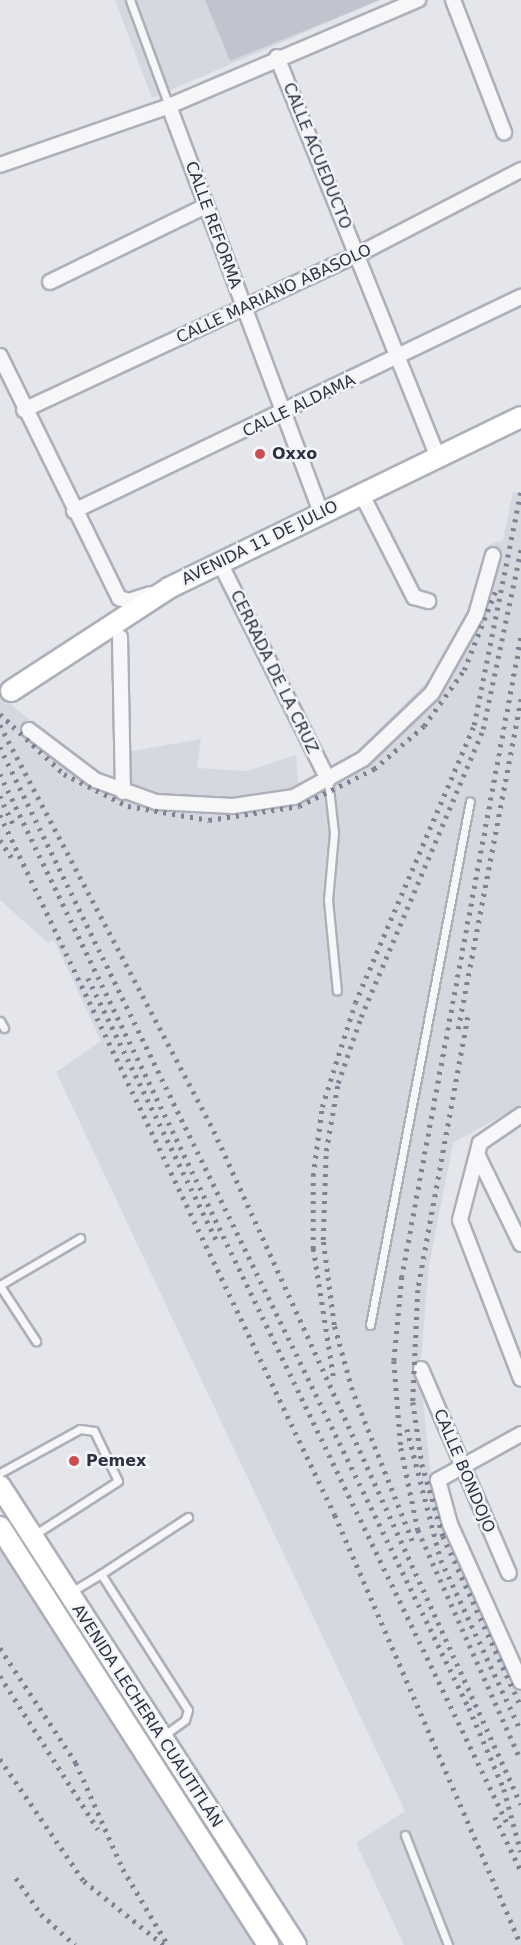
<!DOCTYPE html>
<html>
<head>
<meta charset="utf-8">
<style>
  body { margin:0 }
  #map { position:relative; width:521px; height:1945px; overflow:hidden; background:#e4e6eb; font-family:"DejaVu Sans",sans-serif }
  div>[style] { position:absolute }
  .built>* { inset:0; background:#d6d8e0 }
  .building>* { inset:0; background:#c1c4ce }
  .roads { filter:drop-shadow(2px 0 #adb0b9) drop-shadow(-2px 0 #adb0b9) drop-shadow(0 2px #adb0b9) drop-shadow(0 -2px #adb0b9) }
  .lane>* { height:7px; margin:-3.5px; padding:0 3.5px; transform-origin:3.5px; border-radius:3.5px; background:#f7f7f9 }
  .street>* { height:14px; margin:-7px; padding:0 7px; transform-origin:7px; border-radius:7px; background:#f7f7f9 }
  .secondary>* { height:20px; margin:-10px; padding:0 10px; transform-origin:10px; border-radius:10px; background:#fff }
  .rail>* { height:4.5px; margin-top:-2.25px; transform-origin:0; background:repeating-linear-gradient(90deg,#7e8394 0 3px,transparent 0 9px) }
  .dots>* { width:16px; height:16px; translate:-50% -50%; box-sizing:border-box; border:3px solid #f4f5f8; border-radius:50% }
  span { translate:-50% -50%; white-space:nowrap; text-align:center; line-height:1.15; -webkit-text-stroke:5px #f4f5f8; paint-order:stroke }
  .street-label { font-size:16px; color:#2c3143 }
  .poi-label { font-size:16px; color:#2c3143; font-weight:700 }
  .left { translate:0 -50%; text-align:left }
</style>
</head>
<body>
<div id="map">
  <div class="built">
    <i style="clip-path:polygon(115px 0,380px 0,152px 98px)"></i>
    <i style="clip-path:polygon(513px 492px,521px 493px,521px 1105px,453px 1143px,429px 1266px,420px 1369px,431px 1479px,473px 1588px,521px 1685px,521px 1945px,404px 1945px,356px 1843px,405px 1811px,56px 1072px,101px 1041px,54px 940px,48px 943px,0 900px,0 687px,13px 706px,106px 781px,128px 785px,127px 752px,201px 739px,197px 768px,247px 771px,296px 755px,299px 789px,353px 755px,445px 664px,442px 656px,472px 602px,488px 545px,503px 540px)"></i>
    <i style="clip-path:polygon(0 1543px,257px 1945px,0 1945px)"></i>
  </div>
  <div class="building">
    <i style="clip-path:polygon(205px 0,380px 0,230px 61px)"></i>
  </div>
  <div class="roads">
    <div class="lane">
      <i style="left:130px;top:0;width:113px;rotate:69.8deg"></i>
      <i style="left:328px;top:780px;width:53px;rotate:83.5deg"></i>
      <i style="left:334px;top:833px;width:67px;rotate:95.1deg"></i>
      <i style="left:328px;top:900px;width:91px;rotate:84.4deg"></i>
      <i style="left:0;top:1021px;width:8px;rotate:60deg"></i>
      <i style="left:0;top:1285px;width:93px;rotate:-30.4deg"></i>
      <i style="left:0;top:1286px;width:66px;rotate:56.8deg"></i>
      <i style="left:370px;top:1325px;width:533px;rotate:-79.2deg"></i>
      <i style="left:0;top:1473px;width:91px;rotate:-28.8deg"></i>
      <i style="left:80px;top:1429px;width:14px;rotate:8deg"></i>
      <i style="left:94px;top:1431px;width:55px;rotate:64.4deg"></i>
      <i style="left:118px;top:1481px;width:100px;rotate:147.3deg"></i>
      <i style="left:101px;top:1574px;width:104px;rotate:-33.2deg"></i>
      <i style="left:71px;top:1592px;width:35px;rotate:-31deg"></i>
      <i style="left:101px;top:1574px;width:161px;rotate:57.4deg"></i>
      <i style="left:188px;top:1710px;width:10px;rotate:107deg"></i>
      <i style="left:185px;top:1720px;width:27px;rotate:144deg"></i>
      <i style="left:405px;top:1835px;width:118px;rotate:68.6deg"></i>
    </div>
    <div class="street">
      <i style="left:453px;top:0;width:142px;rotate:68.9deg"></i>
      <i style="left:277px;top:57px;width:430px;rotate:68.1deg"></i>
      <i style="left:169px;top:106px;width:434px;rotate:69.5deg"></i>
      <i style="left:0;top:165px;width:179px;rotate:-19.2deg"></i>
      <i style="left:169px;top:106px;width:271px;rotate:-23.1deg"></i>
      <i style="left:50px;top:282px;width:174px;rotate:-26deg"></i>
      <i style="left:0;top:356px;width:270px;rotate:63.8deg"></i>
      <i style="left:119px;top:598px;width:10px;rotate:17deg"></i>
      <i style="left:129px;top:601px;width:22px;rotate:-18deg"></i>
      <i style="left:24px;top:410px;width:367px;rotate:-25deg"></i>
      <i style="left:357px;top:255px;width:185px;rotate:-27.4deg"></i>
      <i style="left:361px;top:493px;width:117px;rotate:63deg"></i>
      <i style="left:414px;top:597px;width:15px;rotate:16deg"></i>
      <i style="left:74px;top:511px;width:496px;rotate:-25.6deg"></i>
      <i style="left:220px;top:563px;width:242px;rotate:63.5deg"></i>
      <i style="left:120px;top:637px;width:155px;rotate:88.9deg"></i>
      <i style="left:29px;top:730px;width:83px;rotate:37.1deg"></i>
      <i style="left:95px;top:780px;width:65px;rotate:19.8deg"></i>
      <i style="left:156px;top:802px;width:77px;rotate:3deg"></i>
      <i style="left:233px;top:806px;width:62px;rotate:-8.4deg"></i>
      <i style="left:294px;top:797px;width:79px;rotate:-28.8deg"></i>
      <i style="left:363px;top:759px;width:95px;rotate:-43.7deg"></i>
      <i style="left:432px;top:693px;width:90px;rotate:-60.6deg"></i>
      <i style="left:476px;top:615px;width:62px;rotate:-74.2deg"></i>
      <i style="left:521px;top:1115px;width:50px;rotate:145.7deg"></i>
      <i style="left:480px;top:1143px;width:80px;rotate:104.6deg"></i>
      <i style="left:460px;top:1220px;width:170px;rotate:69deg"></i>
      <i style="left:478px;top:1156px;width:98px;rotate:64deg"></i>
      <i style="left:421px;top:1369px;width:222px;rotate:66.7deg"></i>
      <i style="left:521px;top:1434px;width:95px;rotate:151deg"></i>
      <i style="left:438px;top:1480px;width:46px;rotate:74.7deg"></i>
      <i style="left:450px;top:1524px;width:173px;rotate:65.8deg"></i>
    </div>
    <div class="secondary">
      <i style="left:11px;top:691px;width:189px;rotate:-33.1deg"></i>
      <i style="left:169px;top:588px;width:391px;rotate:-25.9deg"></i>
      <i style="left:0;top:1486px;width:546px;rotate:57.18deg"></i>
      <i style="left:0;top:1527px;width:497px;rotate:57.3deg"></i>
    </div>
  </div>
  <div class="rail">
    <i style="left:521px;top:638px;width:650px;rotate:100.55deg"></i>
    <i style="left:402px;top:1277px;width:84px;rotate:95.4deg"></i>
    <i style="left:394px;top:1361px;width:87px;rotate:85.4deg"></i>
    <i style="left:401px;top:1448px;width:84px;rotate:78.3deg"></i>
    <i style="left:418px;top:1530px;width:252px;rotate:65.9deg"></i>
    <i style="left:0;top:714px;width:88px;rotate:43.2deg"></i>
    <i style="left:64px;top:774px;width:72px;rotate:26.6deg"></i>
    <i style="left:128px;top:806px;width:82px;rotate:9.8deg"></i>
    <i style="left:209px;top:820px;width:91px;rotate:-8.8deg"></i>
    <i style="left:299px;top:806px;width:84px;rotate:-26.3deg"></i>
    <i style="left:374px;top:769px;width:66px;rotate:-40.7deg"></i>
    <i style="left:424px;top:726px;width:69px;rotate:-54.5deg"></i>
    <i style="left:464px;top:670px;width:84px;rotate:-68.3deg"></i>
    <i style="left:0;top:725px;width:459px;rotate:62.2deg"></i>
    <i style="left:214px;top:1131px;width:740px;rotate:65.48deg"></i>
    <i style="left:0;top:747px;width:1069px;rotate:63.99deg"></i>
    <i style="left:469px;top:1708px;width:88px;rotate:66.6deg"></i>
    <i style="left:504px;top:1789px;width:65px;rotate:74.9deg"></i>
    <i style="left:0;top:774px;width:1167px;rotate:64.2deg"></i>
    <i style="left:0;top:796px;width:31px;rotate:65deg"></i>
    <i style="left:0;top:815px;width:776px;rotate:64.43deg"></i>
    <i style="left:335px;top:1515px;width:469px;rotate:66.6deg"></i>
    <i style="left:0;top:840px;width:25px;rotate:56deg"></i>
    <i style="left:88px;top:978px;width:291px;rotate:63.9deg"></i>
    <i style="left:468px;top:1017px;width:278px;rotate:100.4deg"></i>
    <i style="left:418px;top:1290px;width:112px;rotate:92.6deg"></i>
    <i style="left:413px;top:1402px;width:63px;rotate:81.7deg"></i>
    <i style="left:422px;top:1464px;width:75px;rotate:73.7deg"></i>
    <i style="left:443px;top:1536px;width:187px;rotate:65.4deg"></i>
    <i style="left:458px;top:1029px;width:336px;rotate:-79.2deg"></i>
    <i style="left:333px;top:1376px;width:129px;rotate:-98.9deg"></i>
    <i style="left:313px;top:1249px;width:73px;rotate:-90deg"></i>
    <i style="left:313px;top:1176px;width:70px;rotate:-82.6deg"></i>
    <i style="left:322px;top:1107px;width:109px;rotate:-72.4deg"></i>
    <i style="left:355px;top:1003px;width:302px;rotate:-66.8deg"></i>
    <i style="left:474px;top:725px;width:241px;rotate:-78.7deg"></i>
    <i style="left:407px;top:1429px;width:135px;rotate:75.5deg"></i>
    <i style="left:441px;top:1560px;width:189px;rotate:64.9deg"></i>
    <i style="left:412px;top:1541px;width:162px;rotate:-111.7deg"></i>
    <i style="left:352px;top:1390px;width:67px;rotate:-105.5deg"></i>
    <i style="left:334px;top:1325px;width:86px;rotate:-97.4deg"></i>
    <i style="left:323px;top:1240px;width:89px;rotate:-88.1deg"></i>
    <i style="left:326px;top:1151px;width:69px;rotate:-80deg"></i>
    <i style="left:338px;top:1083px;width:70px;rotate:-70.8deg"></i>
    <i style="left:361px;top:1017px;width:313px;rotate:-67deg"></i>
    <i style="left:483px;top:729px;width:184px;rotate:-78.1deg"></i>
    <i style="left:0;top:1648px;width:138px;rotate:56.5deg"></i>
    <i style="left:76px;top:1763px;width:116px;rotate:66.1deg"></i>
    <i style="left:123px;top:1869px;width:88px;rotate:59.4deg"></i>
    <i style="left:0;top:1676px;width:182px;rotate:57.4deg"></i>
    <i style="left:0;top:1759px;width:148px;rotate:55.5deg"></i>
    <i style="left:84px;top:1881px;width:102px;rotate:38.7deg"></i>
    <i style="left:495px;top:1817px;width:60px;rotate:64.3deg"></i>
    <i style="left:16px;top:1878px;width:44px;rotate:55.2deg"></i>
    <i style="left:41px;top:1914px;width:46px;rotate:42.4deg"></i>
  </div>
  <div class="dots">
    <i style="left:260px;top:454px;background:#ca4f52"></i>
    <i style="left:74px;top:1461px;background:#ca4f52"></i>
  </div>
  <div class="street-label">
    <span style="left:317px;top:156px;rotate:68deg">CALLE ACUEDUCTO</span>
    <span style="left:213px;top:225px;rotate:70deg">CALLE REFORMA</span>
    <span style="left:274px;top:294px;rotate:-25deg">CALLE MARIANO ABASOLO</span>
    <span style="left:299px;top:406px;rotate:-26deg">CALLE ALDAMA</span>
    <span style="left:260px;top:543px;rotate:-26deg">AVENIDA 11 DE JULIO</span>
    <span style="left:274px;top:672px;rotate:64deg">CERRADA DE LA CRUZ</span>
    <span style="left:464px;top:1471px;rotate:67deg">CALLE BONDOJO</span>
    <span style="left:147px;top:1716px;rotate:57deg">AVENIDA LECHERIA CUAUTITLÁN</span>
  </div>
  <div class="poi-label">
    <span class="left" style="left:272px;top:454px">Oxxo</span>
    <span class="left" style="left:86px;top:1461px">Pemex</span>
  </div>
</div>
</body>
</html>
